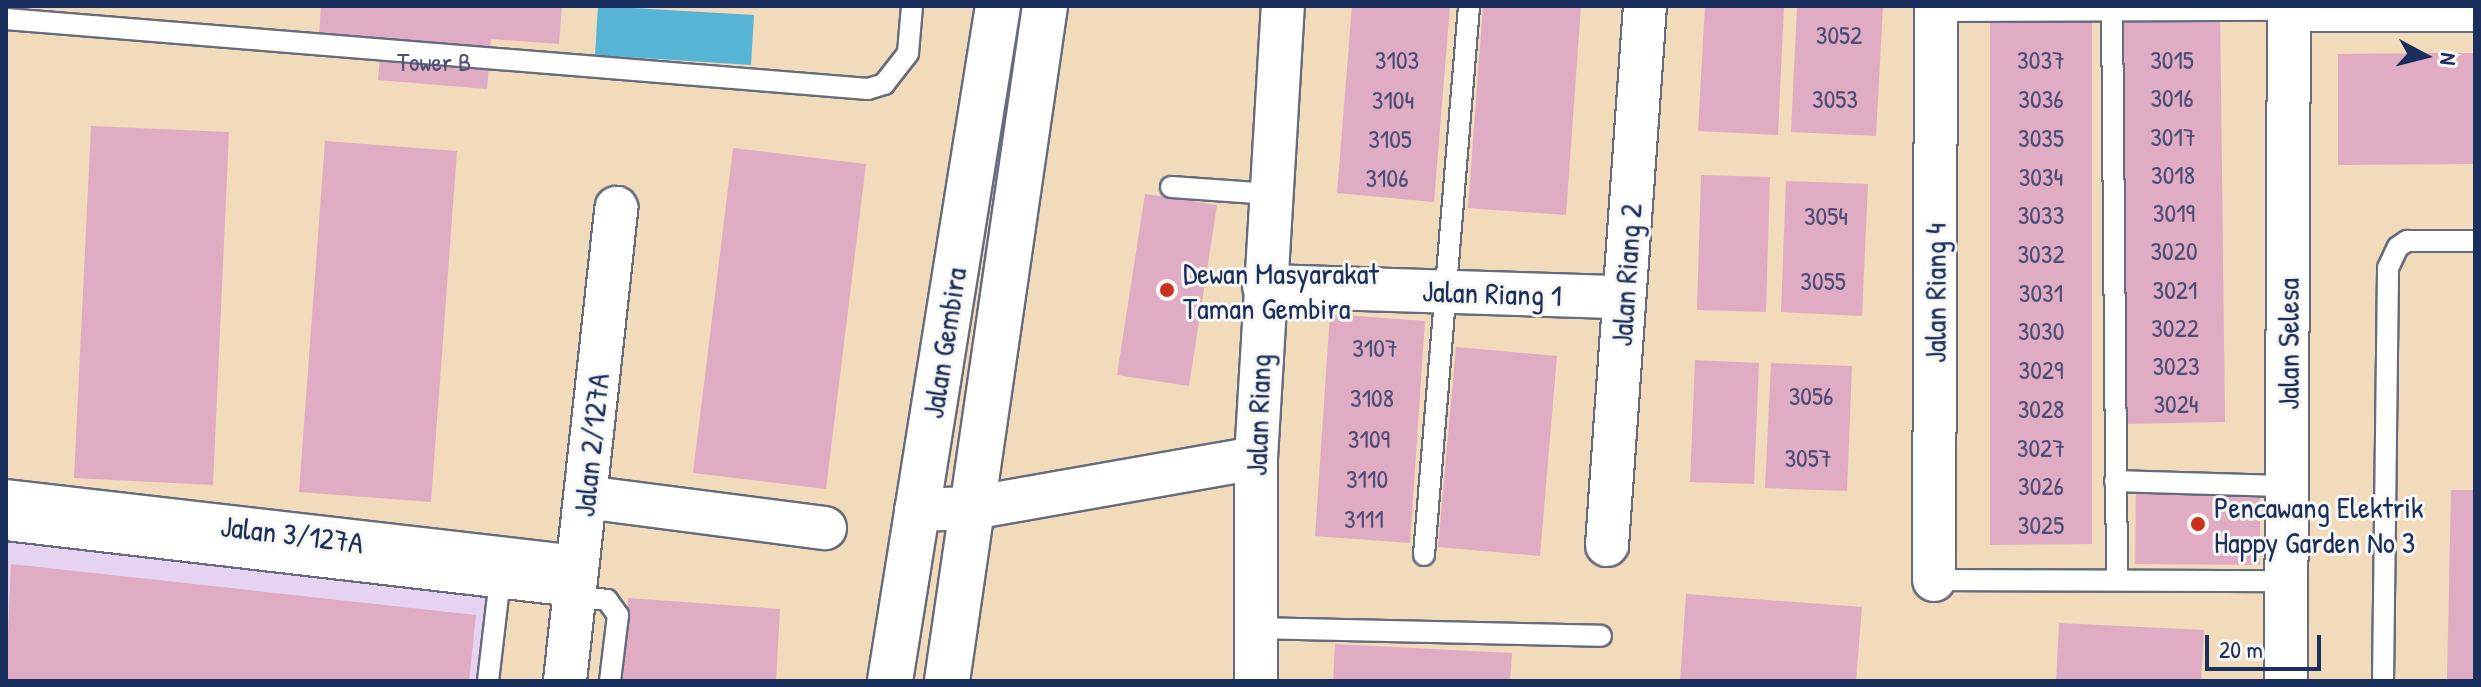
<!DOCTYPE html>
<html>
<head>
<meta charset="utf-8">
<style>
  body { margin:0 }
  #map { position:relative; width:2481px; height:687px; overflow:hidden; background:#f1dbba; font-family:"Patrick Hand",sans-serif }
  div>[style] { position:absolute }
  .built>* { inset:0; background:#e5d3f1 }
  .water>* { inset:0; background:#56b5d5 }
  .building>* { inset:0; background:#dfacc3 }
  .roads { filter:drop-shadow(2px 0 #666b7e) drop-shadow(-2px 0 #666b7e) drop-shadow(0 2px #666b7e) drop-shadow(0 -2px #666b7e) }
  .service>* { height:20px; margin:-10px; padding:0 10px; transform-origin:10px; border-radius:10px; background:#fff }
  .minor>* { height:42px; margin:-21px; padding:0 21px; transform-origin:21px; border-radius:21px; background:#fff }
  .secondary>* { height:44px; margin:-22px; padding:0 22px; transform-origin:22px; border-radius:22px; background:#fff }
  .dots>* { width:22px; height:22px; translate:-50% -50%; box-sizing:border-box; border:4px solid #f6f6f2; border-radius:50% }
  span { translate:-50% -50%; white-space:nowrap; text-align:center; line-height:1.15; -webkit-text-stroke:6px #f6f6f2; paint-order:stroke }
  .number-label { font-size:26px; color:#4c4e77 }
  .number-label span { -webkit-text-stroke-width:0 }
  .poi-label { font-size:30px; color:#1b2f5e }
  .left { translate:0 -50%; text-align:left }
  .street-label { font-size:30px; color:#1b2f5e }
  .frame { position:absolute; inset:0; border:8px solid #1b2f5e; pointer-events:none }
  .north { position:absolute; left:2385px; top:16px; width:80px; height:80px; -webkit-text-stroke:6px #f6f6f2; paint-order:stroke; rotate:97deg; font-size:22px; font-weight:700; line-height:32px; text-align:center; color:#1b2f5e }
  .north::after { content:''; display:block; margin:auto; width:28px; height:36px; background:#1b2f5e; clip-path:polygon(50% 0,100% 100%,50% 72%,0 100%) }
  .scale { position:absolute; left:2205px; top:635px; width:116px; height:36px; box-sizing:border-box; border:4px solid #1b2f5e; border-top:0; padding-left:10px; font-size:24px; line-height:28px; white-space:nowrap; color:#1b2f5e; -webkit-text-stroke:6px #f6f6f2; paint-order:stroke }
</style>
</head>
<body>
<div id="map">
  <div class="built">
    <i style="clip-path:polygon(6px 540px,488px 595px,480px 681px,6px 681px)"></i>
  </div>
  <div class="water">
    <i style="clip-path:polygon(598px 6px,754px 15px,751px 65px,595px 55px)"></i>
  </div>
  <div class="building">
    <i style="clip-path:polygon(321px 6px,562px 6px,559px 44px,491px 39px,487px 89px,378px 80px,381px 41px,319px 37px)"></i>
    <i style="clip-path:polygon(1352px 6px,1450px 6px,1434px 202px,1337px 193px)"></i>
    <i style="clip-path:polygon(1483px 6px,1581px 6px,1566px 215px,1468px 208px)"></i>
    <i style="clip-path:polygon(1705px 6px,1784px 6px,1778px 135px,1698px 131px)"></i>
    <i style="clip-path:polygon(1797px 6px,1883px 6px,1876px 136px,1791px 132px)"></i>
    <i style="clip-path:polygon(1990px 6px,2092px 6px,2092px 544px,1990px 545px)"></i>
    <i style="clip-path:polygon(2122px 6px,2220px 6px,2225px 422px,2127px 424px)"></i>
    <i style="clip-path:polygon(2436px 53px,2475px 53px,2475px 164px,2338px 165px,2338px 54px)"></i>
    <i style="clip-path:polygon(91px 126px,229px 132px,213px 485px,74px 478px)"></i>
    <i style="clip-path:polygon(325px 141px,457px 151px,431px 502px,299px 492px)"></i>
    <i style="clip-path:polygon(733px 148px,866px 164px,826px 489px,693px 473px)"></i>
    <i style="clip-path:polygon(1701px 175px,1770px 177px,1766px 312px,1697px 310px)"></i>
    <i style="clip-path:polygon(1786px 181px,1868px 184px,1862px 316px,1781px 312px)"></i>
    <i style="clip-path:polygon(1145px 194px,1217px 205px,1189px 386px,1117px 375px)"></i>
    <i style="clip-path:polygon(1330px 314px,1425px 321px,1410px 543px,1315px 536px)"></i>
    <i style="clip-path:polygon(1456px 347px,1557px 356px,1540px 556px,1438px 547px)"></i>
    <i style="clip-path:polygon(1695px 360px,1759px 363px,1754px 484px,1690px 482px)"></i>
    <i style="clip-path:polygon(1771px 363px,1852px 366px,1847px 491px,1765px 488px)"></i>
    <i style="clip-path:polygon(2136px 483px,2260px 483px,2260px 565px,2135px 564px)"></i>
    <i style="clip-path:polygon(2451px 490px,2475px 490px,2475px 681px,2447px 681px)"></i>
    <i style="clip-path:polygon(11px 564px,476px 615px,469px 681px,6px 681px)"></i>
    <i style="clip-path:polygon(1686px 594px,1862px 607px,1856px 681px,1680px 681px)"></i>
    <i style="clip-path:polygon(628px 598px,780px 609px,776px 681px,623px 681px)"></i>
    <i style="clip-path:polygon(2059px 623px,2204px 630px,2201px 681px,2056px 681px)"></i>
    <i style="clip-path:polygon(1335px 644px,1512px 653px,1510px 681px,1333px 681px)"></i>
  </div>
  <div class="roads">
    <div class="service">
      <i style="left:2112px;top:6px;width:574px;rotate:89.5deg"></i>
      <i style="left:1936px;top:11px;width:353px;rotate:-0.2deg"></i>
      <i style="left:6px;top:19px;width:865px;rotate:4.64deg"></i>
      <i style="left:868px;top:89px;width:17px;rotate:-17deg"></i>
      <i style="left:884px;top:84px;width:39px;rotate:-52deg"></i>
      <i style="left:908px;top:53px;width:47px;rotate:-85.1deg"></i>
      <i style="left:1171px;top:187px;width:100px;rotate:4deg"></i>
      <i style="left:2115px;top:481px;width:173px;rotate:1.7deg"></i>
      <i style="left:6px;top:530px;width:605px;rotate:6.64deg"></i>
      <i style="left:607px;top:600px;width:19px;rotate:54deg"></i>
      <i style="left:618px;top:615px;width:66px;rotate:96.9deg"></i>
      <i style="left:1424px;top:555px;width:551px;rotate:-85.31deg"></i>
      <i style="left:1934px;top:580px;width:354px;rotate:0.2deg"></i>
      <i style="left:1253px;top:628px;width:348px;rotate:1.3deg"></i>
      <i style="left:488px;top:681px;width:94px;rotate:-83.3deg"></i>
      <i style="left:2383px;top:681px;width:413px;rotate:-89.3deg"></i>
      <i style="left:2388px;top:268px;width:23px;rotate:-65deg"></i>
      <i style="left:2398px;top:247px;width:11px;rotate:-34deg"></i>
      <i style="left:2407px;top:241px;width:68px"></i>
    </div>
    <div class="minor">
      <i style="left:2289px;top:10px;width:186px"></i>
      <i style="left:1264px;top:286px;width:360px;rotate:1.8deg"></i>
      <i style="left:585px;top:497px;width:242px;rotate:7.4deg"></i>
      <i style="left:6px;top:501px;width:575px;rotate:6.59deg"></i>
      <i style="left:916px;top:510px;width:56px;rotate:-2deg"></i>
      <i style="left:972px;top:508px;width:288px;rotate:-10deg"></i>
      <i style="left:1607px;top:545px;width:540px;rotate:-85.97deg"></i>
      <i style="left:1934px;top:580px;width:574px;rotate:-89.8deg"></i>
      <i style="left:565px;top:681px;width:476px;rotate:-83.8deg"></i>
      <i style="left:1256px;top:681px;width:223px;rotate:-90deg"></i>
      <i style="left:1256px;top:458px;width:453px;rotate:-86.6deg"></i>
      <i style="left:2286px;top:681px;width:675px;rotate:-89.75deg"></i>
    </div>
    <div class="secondary">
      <i style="left:890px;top:681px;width:684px;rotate:-80.91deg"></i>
      <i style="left:947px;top:681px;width:682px;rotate:-81.74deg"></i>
    </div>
  </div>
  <div class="dots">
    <i style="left:1167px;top:290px;background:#c8321e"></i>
    <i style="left:2198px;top:524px;background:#c8321e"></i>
  </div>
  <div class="number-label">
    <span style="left:1839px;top:35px">3052</span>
    <span style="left:1397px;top:60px">3103</span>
    <span style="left:2041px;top:60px">3037</span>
    <span style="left:2172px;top:60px">3015</span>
    <span style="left:434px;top:62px">Tower B</span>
    <span style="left:2172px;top:98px">3016</span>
    <span style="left:1835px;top:99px">3053</span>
    <span style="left:2041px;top:99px">3036</span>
    <span style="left:1393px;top:100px">3104</span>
    <span style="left:2173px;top:137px">3017</span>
    <span style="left:2041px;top:138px">3035</span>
    <span style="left:1390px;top:139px">3105</span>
    <span style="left:2173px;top:175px">3018</span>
    <span style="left:2041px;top:177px">3034</span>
    <span style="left:1387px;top:178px">3106</span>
    <span style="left:2174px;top:213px">3019</span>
    <span style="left:2041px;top:215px">3033</span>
    <span style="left:1826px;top:216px">3054</span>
    <span style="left:2174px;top:251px">3020</span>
    <span style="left:2041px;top:254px">3032</span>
    <span style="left:1823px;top:281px">3055</span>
    <span style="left:2175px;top:290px">3021</span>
    <span style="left:2041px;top:293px">3031</span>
    <span style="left:2175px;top:328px">3022</span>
    <span style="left:2041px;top:331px">3030</span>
    <span style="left:1375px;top:348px">3107</span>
    <span style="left:2176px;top:366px">3023</span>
    <span style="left:2041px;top:370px">3029</span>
    <span style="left:1811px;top:396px">3056</span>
    <span style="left:1372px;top:398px">3108</span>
    <span style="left:2176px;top:404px">3024</span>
    <span style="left:2041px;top:409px">3028</span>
    <span style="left:1369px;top:439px">3109</span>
    <span style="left:2041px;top:448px">3027</span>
    <span style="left:1808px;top:458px">3057</span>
    <span style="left:1367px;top:479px">3110</span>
    <span style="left:2041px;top:486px">3026</span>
    <span style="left:1364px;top:519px">3111</span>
    <span style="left:2041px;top:525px">3025</span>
  </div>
  <div class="poi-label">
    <span class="left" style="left:1183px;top:290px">Dewan Masyarakat<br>Taman Gembira</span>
    <span class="left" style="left:2214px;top:524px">Pencawang Elektrik<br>Happy Garden No 3</span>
  </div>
  <div class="street-label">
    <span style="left:1626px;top:275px;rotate:-86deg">Jalan Riang 2</span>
    <span style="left:1492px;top:293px;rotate:2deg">Jalan Riang 1</span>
    <span style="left:1935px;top:293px;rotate:-90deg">Jalan Riang 4</span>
    <span style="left:944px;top:343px;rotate:-81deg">Jalan Gembira</span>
    <span style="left:2288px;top:344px;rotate:-90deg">Jalan Selesa</span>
    <span style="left:1258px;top:415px;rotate:-88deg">Jalan Riang</span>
    <span style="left:591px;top:445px;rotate:-84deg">Jalan 2/127A</span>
    <span style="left:292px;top:534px;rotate:7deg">Jalan 3/127A</span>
  </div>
  <div class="frame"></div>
  <div class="north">N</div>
  <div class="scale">20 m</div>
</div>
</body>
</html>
